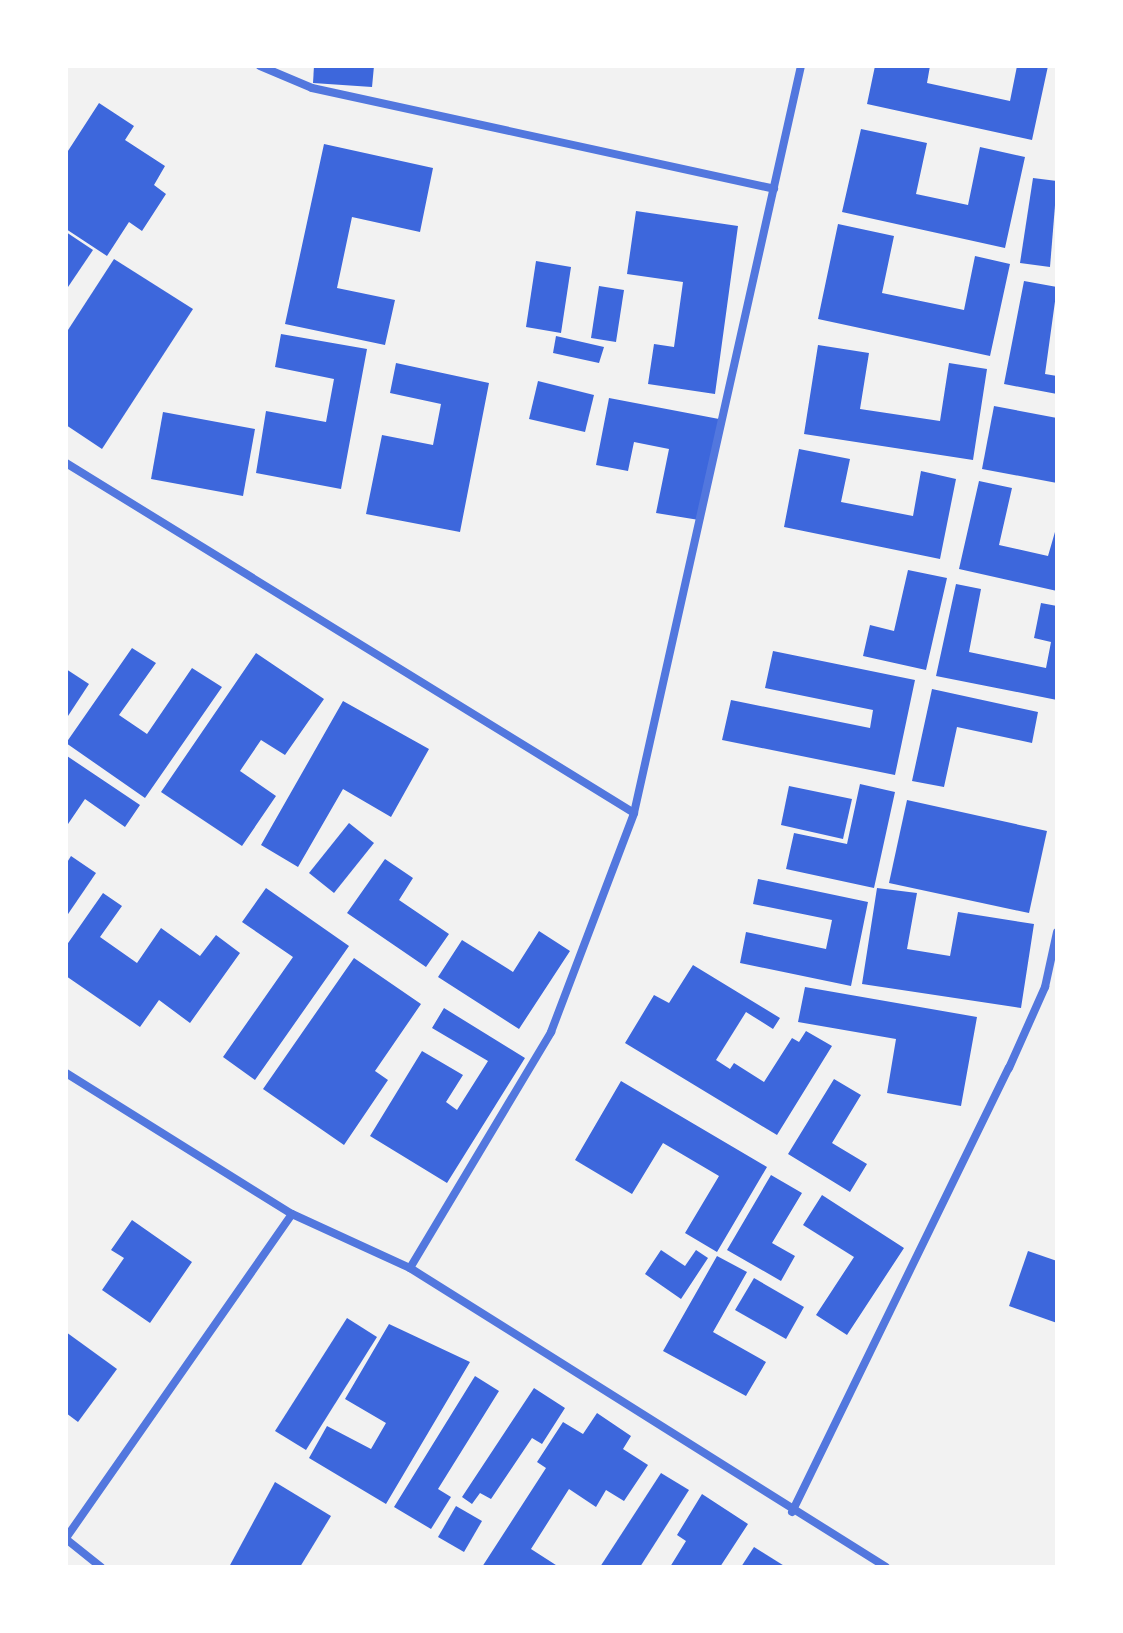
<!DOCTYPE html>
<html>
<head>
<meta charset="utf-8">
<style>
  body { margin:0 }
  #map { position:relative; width:1123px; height:1633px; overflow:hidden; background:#f2f2f2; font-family:Lato,sans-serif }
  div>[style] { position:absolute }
  .building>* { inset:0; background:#3d67dc }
  .minor>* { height:8px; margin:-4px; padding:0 4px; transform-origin:4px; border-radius:4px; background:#5277de }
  span { translate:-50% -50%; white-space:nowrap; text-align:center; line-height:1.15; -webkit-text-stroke:8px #fff; paint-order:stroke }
  .frame { position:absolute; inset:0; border:68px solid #fff; pointer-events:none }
</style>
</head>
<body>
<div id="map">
  <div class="building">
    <i style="clip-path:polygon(314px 66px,374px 66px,372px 87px,313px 83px)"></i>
    <i style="clip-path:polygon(875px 66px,930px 66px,927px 83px,1010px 101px,1017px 66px,1048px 66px,1032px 140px,867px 104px)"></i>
    <i style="clip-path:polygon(99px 103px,134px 126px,125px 140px,165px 166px,154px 185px,166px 194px,142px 231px,129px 222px,107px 256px,66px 229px,66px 154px)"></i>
    <i style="clip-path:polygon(861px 129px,927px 143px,916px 194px,968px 205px,980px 147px,1025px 157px,1005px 248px,842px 212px)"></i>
    <i style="clip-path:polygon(324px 144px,433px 168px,420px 232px,352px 217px,337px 288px,395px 300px,385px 345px,285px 324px)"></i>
    <i style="clip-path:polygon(1033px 178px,1057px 181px,1050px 267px,1020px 263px)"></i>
    <i style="clip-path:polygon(636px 211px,738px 226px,715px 394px,648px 384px,654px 344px,674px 347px,683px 282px,627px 274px)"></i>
    <i style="clip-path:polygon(838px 224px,894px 236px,882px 293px,964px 310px,975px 256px,1010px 264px,990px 356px,818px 319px)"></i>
    <i style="clip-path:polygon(66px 232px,93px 250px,66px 290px)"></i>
    <i style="clip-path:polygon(114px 259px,193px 309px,102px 449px,66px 425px,66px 333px)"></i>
    <i style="clip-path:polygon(536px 261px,571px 267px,561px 333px,526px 327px)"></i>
    <i style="clip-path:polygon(1024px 281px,1057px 287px,1045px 374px,1057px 376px,1057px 394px,1004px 384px)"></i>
    <i style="clip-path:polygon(599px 286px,624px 290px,616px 342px,591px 338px)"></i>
    <i style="clip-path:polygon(281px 334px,367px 349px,341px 489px,256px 473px,266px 411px,326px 422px,334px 379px,275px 367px)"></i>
    <i style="clip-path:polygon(556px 336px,604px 347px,599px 363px,553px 353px)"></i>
    <i style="clip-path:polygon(818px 345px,869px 353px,860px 409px,940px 421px,949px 363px,987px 369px,973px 460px,804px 434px)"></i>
    <i style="clip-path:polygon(396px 363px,489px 383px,460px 532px,366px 514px,382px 435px,433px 445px,441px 404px,390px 393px)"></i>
    <i style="clip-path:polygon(538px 381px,594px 395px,585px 432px,529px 419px)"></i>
    <i style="clip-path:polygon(609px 398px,719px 419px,699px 520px,656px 513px,669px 449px,634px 442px,628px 471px,596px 465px)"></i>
    <i style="clip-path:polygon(994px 406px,1057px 418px,1057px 483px,982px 469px)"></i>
    <i style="clip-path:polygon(163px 412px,255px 429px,243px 496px,151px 479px)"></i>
    <i style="clip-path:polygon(799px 449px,850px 459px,841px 502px,913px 516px,921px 471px,956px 479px,940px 559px,784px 527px)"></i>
    <i style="clip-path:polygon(979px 481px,1012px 488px,999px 545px,1048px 556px,1057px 525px,1057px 591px,959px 569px)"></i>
    <i style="clip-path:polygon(908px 570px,947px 578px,926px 670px,863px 656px,870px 625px,894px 631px)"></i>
    <i style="clip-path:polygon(956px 584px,981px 589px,969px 652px,1046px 668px,1051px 642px,1034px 638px,1041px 603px,1057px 606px,1057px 700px,936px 676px)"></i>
    <i style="clip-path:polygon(132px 648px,156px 663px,119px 715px,147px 734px,192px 668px,222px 687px,145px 798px,66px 743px)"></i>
    <i style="clip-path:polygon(773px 651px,915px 680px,895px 775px,722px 740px,731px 700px,870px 728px,873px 710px,765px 688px)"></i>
    <i style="clip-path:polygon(256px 653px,324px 699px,285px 755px,261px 740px,240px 771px,276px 796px,242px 846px,161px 792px)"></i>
    <i style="clip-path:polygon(66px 669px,89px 684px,66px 719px)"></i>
    <i style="clip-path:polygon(932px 689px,1038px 712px,1032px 743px,957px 727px,944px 787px,912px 781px)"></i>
    <i style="clip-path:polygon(343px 701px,429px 749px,391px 817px,343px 789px,298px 867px,261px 845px)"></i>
    <i style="clip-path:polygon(67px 756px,140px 805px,125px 827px,85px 799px,66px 827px)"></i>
    <i style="clip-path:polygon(860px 784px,895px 792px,874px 888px,786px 869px,794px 833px,847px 844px)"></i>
    <i style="clip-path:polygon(789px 786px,852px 799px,843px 839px,781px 825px)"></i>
    <i style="clip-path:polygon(907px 800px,1047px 831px,1029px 913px,889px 883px)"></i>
    <i style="clip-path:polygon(349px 823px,374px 843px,334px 893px,309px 873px)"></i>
    <i style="clip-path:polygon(71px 856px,96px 873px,66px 917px,66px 864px)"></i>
    <i style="clip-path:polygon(385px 859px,413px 878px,399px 900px,449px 934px,426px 967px,347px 913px)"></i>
    <i style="clip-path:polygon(758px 879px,868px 902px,851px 986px,740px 963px,746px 932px,826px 949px,832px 920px,753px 904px)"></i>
    <i style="clip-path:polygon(266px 888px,349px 946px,255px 1080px,223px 1057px,293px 957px,242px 922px)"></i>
    <i style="clip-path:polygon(877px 888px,917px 893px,907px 949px,950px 956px,958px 912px,1034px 924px,1021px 1008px,862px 984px)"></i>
    <i style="clip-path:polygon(103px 893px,122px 906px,100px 937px,137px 963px,161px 928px,200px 956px,216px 935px,240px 953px,190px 1023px,159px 1000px,140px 1027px,66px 976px,66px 946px)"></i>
    <i style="clip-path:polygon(539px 931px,570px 951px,519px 1029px,438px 977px,462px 940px,513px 972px)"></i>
    <i style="clip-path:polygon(354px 958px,421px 1004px,375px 1071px,388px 1080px,344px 1145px,263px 1089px)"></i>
    <i style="clip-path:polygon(693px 965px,780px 1018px,773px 1029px,746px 1012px,716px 1060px,730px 1069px,734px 1063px,764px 1082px,792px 1038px,799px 1042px,806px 1031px,832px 1046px,777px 1135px,625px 1043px,654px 995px,669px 1003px)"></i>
    <i style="clip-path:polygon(805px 987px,977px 1017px,961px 1106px,887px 1093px,896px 1039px,798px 1022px)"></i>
    <i style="clip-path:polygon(444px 1008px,525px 1058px,447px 1183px,370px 1136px,422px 1051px,463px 1075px,446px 1102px,457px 1110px,488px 1061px,432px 1028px)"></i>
    <i style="clip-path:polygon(834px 1079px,861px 1095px,832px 1143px,867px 1164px,850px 1192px,788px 1154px)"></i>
    <i style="clip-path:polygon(621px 1081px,767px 1167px,717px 1252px,685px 1233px,719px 1176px,663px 1143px,632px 1194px,575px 1160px)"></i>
    <i style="clip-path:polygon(771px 1175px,802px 1193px,772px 1243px,795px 1256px,781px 1281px,727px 1250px)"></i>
    <i style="clip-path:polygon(822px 1195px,904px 1248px,847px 1335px,816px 1315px,854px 1257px,803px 1225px)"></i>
    <i style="clip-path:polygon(132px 1220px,192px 1262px,150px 1323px,102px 1290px,124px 1258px,111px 1250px)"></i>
    <i style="clip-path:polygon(661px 1250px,685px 1266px,696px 1250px,708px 1258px,681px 1299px,645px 1274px)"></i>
    <i style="clip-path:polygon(1028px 1251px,1057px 1261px,1057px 1323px,1009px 1306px)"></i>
    <i style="clip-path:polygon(717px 1256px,747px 1272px,713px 1332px,766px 1362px,746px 1396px,663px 1351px)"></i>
    <i style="clip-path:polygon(754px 1278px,804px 1307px,786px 1339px,735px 1310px)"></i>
    <i style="clip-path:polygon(347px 1318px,377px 1337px,306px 1450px,275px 1431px)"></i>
    <i style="clip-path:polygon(389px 1324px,470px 1362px,386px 1504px,309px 1458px,327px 1426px,371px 1449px,386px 1423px,345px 1399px)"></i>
    <i style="clip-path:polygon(66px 1332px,117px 1369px,78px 1422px,66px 1413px)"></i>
    <i style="clip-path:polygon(475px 1376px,499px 1391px,438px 1489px,451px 1497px,431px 1529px,394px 1507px)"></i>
    <i style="clip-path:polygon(534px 1388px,565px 1408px,542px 1444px,532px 1438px,491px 1499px,480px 1493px,472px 1504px,462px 1497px)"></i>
    <i style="clip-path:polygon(597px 1413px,631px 1436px,623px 1449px,648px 1465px,624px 1501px,606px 1490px,596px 1507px,569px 1489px,531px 1549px,559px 1567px,482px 1567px,546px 1468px,537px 1462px,563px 1422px,583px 1434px)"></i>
    <i style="clip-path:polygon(661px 1473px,689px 1490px,640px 1567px,600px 1567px)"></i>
    <i style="clip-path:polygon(275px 1482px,331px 1516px,300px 1567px,229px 1567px)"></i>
    <i style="clip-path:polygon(702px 1494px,748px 1524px,720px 1567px,670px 1567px,686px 1541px,677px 1535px)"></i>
    <i style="clip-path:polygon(456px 1506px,482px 1521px,464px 1552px,438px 1537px)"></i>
    <i style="clip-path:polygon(754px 1547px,786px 1567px,741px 1567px)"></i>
  </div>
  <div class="minor">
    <i style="left:260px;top:66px;width:56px;rotate:22.9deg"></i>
    <i style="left:312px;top:88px;width:473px;rotate:12.3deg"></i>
    <i style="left:66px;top:463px;width:667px;rotate:31.64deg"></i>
    <i style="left:66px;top:1073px;width:266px;rotate:32deg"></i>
    <i style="left:292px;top:1214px;width:130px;rotate:24.6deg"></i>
    <i style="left:410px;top:1268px;width:562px;rotate:32.14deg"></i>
    <i style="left:410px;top:1268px;width:275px;rotate:-59.1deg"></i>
    <i style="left:551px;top:1032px;width:234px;rotate:-69.2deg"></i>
    <i style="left:634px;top:813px;width:765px;rotate:-77.4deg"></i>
    <i style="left:792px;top:1512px;width:494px;rotate:-64deg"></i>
    <i style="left:1009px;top:1068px;width:89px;rotate:-66deg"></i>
    <i style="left:1045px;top:987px;width:56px;rotate:-77.7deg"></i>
    <i style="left:66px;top:1538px;width:395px;rotate:-55.1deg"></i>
    <i style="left:66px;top:1539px;width:45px;rotate:38.7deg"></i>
  </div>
  <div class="frame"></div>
</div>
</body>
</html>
